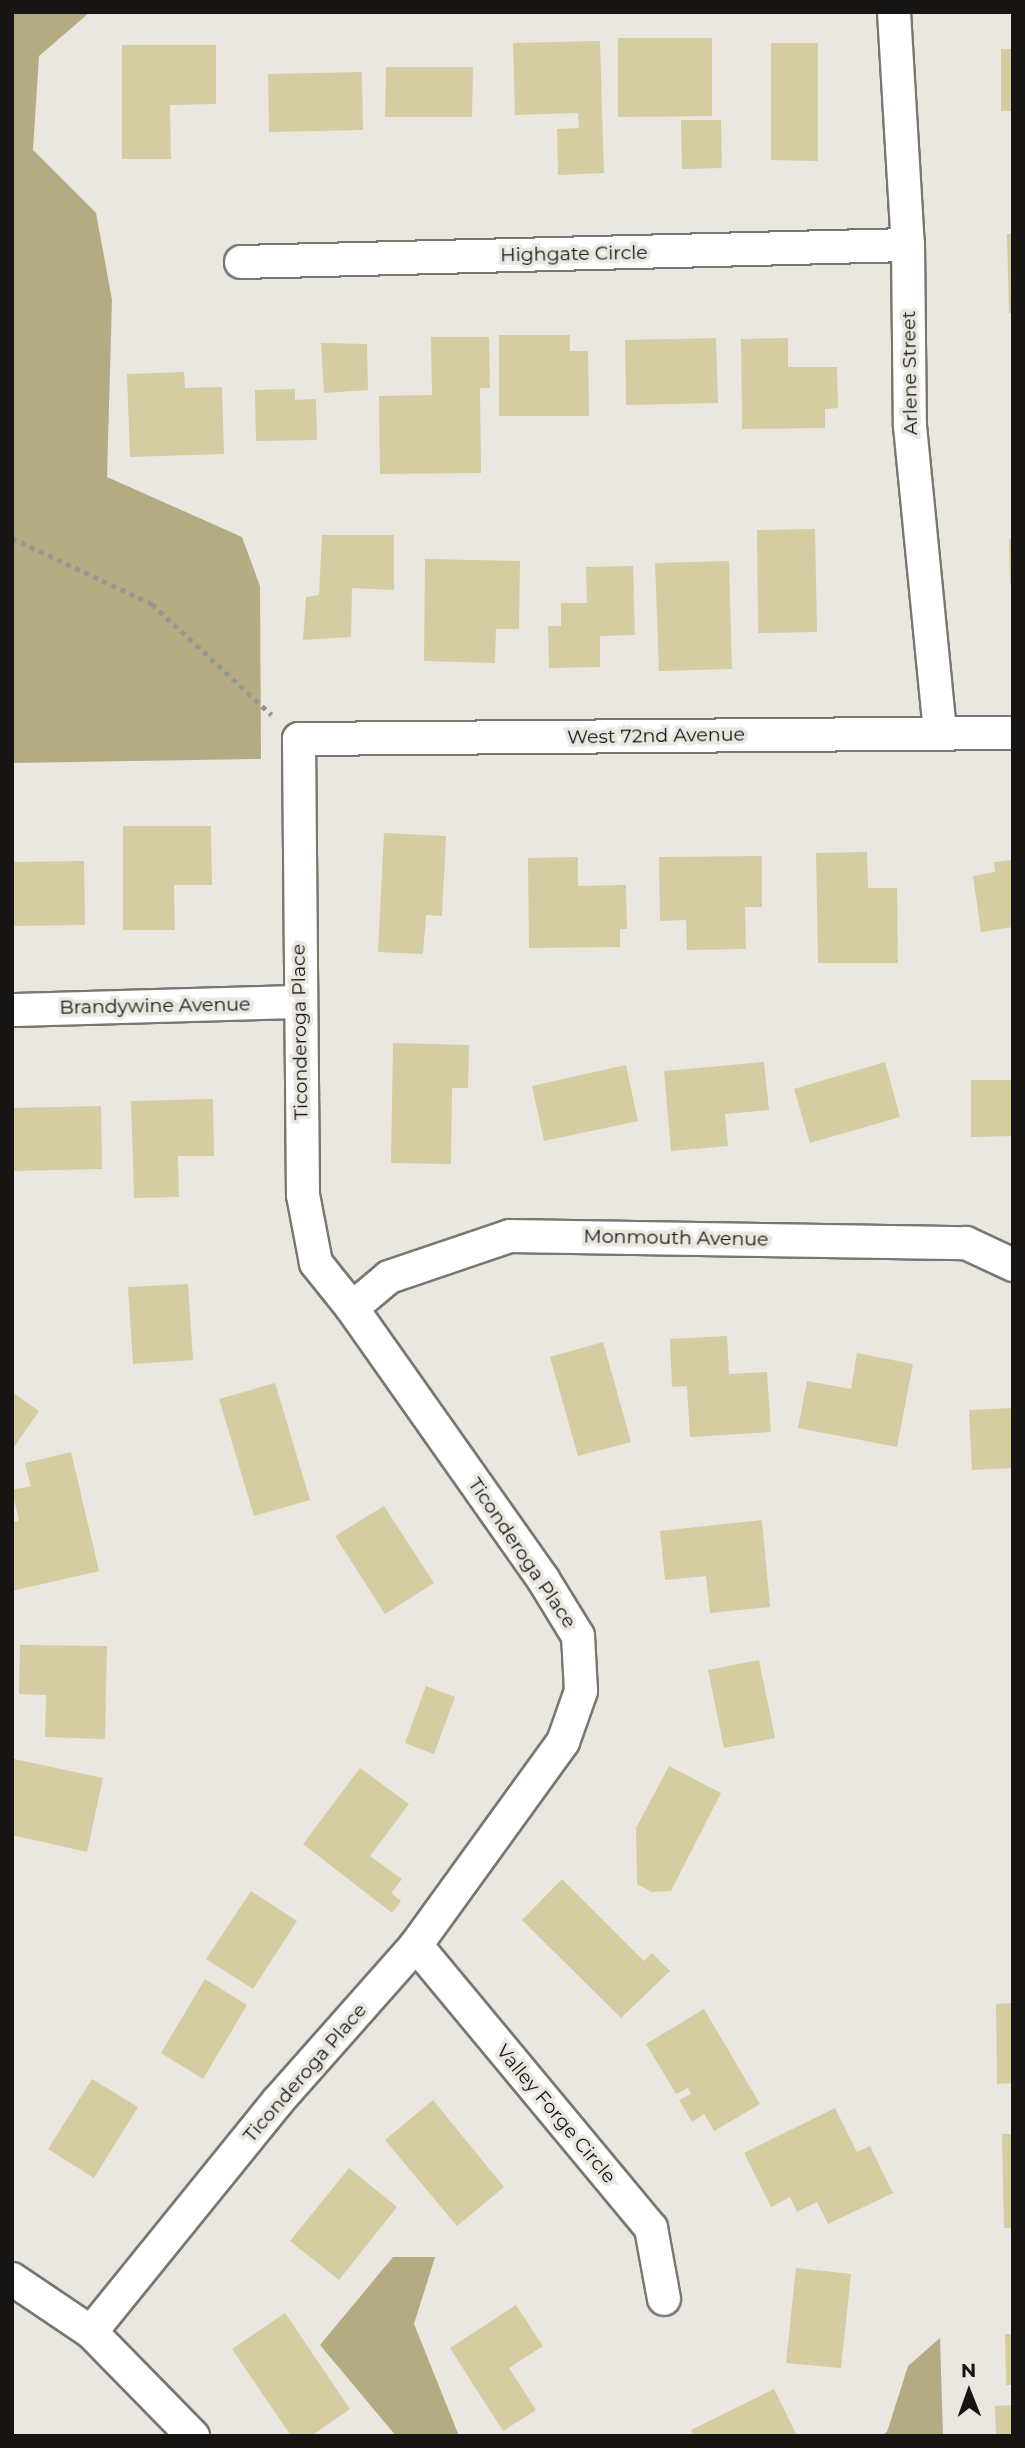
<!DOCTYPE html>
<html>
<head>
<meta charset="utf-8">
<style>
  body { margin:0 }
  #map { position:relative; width:1025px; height:2448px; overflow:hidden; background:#e9e7e0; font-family:Montserrat,sans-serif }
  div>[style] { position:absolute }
  .forest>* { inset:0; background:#b5ab83 }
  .building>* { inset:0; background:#d6cca2 }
  .path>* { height:4.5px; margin-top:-2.25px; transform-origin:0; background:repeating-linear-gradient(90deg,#979691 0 5px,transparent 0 10px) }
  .roads { filter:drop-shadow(2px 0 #787770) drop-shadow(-2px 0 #787770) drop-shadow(0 2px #787770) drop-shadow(0 -2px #787770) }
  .street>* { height:32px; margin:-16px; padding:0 16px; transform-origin:16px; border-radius:16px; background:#fff }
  span { translate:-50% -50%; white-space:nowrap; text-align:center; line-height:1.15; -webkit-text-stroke:7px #e9e7e0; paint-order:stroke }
  .street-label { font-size:19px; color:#161513 }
  .frame { position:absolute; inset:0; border:14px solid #161513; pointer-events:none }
  .north { position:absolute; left:934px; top:2357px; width:70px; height:70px; -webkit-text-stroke:5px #e9e7e0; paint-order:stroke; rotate:359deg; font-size:19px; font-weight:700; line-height:28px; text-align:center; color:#161513 }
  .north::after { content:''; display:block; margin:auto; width:24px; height:32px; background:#161513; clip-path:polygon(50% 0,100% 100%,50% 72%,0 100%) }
</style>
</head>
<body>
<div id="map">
  <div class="forest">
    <i style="clip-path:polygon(12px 12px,90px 12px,39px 56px,33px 150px,96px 213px,112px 300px,107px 477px,242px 537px,260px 586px,261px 759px,12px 763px)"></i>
    <i style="clip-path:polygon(393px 2257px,435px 2257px,414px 2324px,459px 2436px,396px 2436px,320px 2345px)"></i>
    <i style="clip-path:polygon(940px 2338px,943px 2436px,880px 2436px,887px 2432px,908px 2366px)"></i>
  </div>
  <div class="building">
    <i style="clip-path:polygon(618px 38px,712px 38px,712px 116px,618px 117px)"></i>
    <i style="clip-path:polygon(600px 41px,604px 173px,558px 175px,557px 129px,579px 128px,578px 113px,515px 115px,513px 43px)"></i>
    <i style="clip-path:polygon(771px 43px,818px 43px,818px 161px,771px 160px)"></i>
    <i style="clip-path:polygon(122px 45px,216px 45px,216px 104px,170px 105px,171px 159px,122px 159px)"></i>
    <i style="clip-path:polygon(1001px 49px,1013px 49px,1013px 111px,1001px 111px)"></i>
    <i style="clip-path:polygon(386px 67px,473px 67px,472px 117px,385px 117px)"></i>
    <i style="clip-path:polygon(362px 72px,363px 130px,269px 132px,268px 74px)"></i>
    <i style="clip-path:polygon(681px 120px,721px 120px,722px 168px,682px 169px)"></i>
    <i style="clip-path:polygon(1007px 234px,1013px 234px,1013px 313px,1009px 313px)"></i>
    <i style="clip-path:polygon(499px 335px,570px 335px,570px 351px,588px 351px,589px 416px,499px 416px)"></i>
    <i style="clip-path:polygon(431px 337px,489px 337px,490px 388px,480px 388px,481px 473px,380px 474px,379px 396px,432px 395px)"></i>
    <i style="clip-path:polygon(716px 338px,718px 403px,626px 405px,625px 340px)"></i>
    <i style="clip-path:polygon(788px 338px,788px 367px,837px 367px,838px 408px,825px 409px,825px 428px,742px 429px,741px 339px)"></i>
    <i style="clip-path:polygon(321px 343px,367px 344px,368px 390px,324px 393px)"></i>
    <i style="clip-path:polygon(184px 372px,185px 388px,222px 387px,224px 454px,130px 457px,127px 374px)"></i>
    <i style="clip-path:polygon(295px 389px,295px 400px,316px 399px,317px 440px,256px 441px,255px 390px)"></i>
    <i style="clip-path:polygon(815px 529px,817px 632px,758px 633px,757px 530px)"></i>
    <i style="clip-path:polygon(322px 535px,394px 535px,394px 590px,352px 588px,351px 637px,303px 640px,306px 597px,319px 595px)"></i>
    <i style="clip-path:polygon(1009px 539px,1013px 539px,1013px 584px,1010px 584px)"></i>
    <i style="clip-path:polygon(425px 559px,520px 561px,519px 629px,496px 629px,495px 663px,424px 661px)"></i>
    <i style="clip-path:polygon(729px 561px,732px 669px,659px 671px,655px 563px)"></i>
    <i style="clip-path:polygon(633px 566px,635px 635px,600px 636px,600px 667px,549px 668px,548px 626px,561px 626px,561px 603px,587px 603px,586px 567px)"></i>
    <i style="clip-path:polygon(123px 826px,211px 826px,212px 885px,174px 885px,175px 930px,123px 930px)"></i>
    <i style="clip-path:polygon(384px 833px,446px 836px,442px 916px,426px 915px,423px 954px,378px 952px)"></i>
    <i style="clip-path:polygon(867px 852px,868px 888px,897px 888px,898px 963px,818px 963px,816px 853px)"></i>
    <i style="clip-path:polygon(762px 856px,762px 907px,745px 907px,746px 949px,687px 950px,686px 920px,660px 921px,659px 857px)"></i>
    <i style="clip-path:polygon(578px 857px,578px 886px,626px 885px,627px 929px,620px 929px,620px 947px,529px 948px,528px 858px)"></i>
    <i style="clip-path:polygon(1013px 860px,1013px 927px,981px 932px,973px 876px,995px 872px,994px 862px)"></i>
    <i style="clip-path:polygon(84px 861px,85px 925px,12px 926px,12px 862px)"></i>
    <i style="clip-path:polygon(393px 1043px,469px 1045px,468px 1088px,452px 1088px,451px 1164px,391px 1163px)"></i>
    <i style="clip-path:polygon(764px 1062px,769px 1110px,725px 1114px,728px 1146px,671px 1151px,664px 1071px)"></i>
    <i style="clip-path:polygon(885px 1062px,900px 1117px,810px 1143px,794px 1089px)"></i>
    <i style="clip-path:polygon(626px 1065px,638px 1121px,544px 1141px,532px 1086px)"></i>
    <i style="clip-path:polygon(971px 1080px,1013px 1080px,1013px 1136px,971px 1137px)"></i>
    <i style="clip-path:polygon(213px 1099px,214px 1156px,178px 1156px,179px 1197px,134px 1198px,131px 1101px)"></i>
    <i style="clip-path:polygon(101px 1106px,102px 1169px,12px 1171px,12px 1108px)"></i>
    <i style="clip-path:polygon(188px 1284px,193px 1360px,133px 1364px,128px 1287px)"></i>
    <i style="clip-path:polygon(727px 1336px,729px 1374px,767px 1372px,771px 1432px,690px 1437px,687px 1386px,672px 1387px,670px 1339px)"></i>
    <i style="clip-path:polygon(603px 1342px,631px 1442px,578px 1456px,550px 1357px)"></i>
    <i style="clip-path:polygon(857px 1353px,913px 1364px,897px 1447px,798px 1428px,807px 1381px,851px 1389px)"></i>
    <i style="clip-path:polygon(275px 1383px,310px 1500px,254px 1516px,219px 1399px)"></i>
    <i style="clip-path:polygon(12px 1392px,39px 1411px,12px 1450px)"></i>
    <i style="clip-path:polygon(1013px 1408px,1013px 1468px,972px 1470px,969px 1410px)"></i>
    <i style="clip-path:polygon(71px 1452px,99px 1571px,12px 1591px,12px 1522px,19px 1521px,12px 1490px,31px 1486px,25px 1463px)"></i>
    <i style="clip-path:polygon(384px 1506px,434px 1583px,385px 1614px,335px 1536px)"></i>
    <i style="clip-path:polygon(762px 1520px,770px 1607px,710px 1613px,706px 1576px,665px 1580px,660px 1531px)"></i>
    <i style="clip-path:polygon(20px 1645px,107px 1646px,105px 1739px,45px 1737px,46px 1695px,19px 1694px)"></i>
    <i style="clip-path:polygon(759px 1660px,775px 1738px,724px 1748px,708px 1670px)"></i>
    <i style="clip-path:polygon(426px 1686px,455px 1697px,434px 1754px,405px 1743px)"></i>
    <i style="clip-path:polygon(14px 1759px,103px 1778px,87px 1852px,12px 1835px)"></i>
    <i style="clip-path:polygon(669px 1766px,721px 1793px,671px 1891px,652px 1892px,637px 1884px,636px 1828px)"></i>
    <i style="clip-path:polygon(360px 1768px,409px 1804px,370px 1856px,402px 1879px,391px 1893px,401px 1901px,392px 1913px,303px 1844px)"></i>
    <i style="clip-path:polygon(562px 1879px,644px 1961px,652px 1953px,670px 1971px,621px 2018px,522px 1920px)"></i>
    <i style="clip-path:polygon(251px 1891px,297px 1921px,253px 1989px,206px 1959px)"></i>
    <i style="clip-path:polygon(205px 1979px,247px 2005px,203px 2079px,161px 2053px)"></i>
    <i style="clip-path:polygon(1013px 2003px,1013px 2083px,997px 2084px,996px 2004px)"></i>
    <i style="clip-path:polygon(704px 2009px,760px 2104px,714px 2131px,704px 2114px,692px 2122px,679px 2100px,691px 2094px,688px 2088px,676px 2094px,646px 2044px)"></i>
    <i style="clip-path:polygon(92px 2079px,138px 2107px,94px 2178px,48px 2149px)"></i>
    <i style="clip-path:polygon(433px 2100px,504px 2187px,457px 2226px,385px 2140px)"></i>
    <i style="clip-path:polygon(835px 2108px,857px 2152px,870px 2146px,893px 2193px,828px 2224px,817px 2202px,797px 2212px,790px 2197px,771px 2207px,744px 2153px)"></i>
    <i style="clip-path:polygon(1002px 2134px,1013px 2134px,1013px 2228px,1004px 2228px)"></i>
    <i style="clip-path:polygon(349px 2168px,397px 2207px,339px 2280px,290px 2241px)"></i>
    <i style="clip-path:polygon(796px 2268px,851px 2274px,841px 2368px,786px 2363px)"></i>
    <i style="clip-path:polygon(516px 2305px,543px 2346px,509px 2368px,536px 2410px,503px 2431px,450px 2348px)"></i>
    <i style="clip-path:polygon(285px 2313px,350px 2409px,311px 2436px,291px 2436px,232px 2349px)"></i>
    <i style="clip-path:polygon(1005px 2334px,1013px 2334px,1013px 2385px,1006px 2385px)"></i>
    <i style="clip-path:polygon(774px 2389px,797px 2436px,694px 2436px,691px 2430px)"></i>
    <i style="clip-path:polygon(1013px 2405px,1013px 2436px,996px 2436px,995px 2406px)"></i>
  </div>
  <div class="path">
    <i style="left:12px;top:538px;width:155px;rotate:25.2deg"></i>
    <i style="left:152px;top:604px;width:163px;rotate:42.8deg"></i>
  </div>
  <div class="roads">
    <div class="street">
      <i style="left:894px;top:12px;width:233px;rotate:86.6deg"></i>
      <i style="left:908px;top:245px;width:181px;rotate:89.4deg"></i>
      <i style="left:910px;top:426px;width:308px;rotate:84.4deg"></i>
      <i style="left:241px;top:262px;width:667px;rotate:-1.46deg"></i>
      <i style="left:12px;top:1010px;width:286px;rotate:-1.6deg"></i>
      <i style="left:352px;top:1308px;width:48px;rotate:-40deg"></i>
      <i style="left:389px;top:1277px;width:128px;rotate:-18.7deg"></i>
      <i style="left:510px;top:1236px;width:456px;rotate:0.9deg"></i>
      <i style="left:966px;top:1243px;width:52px;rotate:25.1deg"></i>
      <i style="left:416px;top:1945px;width:368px;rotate:50.3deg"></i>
      <i style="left:651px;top:2228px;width:72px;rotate:79.6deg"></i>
      <i style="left:12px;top:2279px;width:95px;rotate:33.9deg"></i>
      <i style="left:91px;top:2332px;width:146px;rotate:45.6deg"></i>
      <i style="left:91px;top:2332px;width:297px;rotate:-51deg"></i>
      <i style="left:278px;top:2101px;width:208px;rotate:-48.5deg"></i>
      <i style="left:416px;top:1945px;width:251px;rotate:-54.1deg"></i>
      <i style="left:563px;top:1742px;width:54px;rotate:-70.6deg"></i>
      <i style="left:581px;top:1691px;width:55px;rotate:-93.1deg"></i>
      <i style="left:578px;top:1636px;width:67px;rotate:-121.6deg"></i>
      <i style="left:543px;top:1579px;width:332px;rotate:-125.2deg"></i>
      <i style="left:352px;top:1308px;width:58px;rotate:-128.7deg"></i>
      <i style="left:316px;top:1263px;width:69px;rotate:-100.8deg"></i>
      <i style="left:303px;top:1195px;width:456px;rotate:-90.5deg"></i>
      <i style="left:299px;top:739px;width:714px;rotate:-0.48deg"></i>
    </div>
  </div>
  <div class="street-label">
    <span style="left:574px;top:254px;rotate:-1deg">Highgate Circle</span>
    <span style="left:910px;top:373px;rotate:-91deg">Arlene Street</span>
    <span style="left:656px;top:736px;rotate:-1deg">West 72nd Avenue</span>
    <span style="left:155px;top:1006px;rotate:-1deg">Brandywine Avenue</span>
    <span style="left:300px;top:1032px;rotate:-91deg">Ticonderoga Place</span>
    <span style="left:676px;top:1238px;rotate:1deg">Monmouth Avenue</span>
    <span style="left:522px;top:1553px;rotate:56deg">Ticonderoga Place</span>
    <span style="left:305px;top:2073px;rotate:-49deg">Ticonderoga Place</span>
    <span style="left:556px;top:2114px;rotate:50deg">Valley Forge Circle</span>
  </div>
  <div class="frame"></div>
  <div class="north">N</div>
</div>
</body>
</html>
